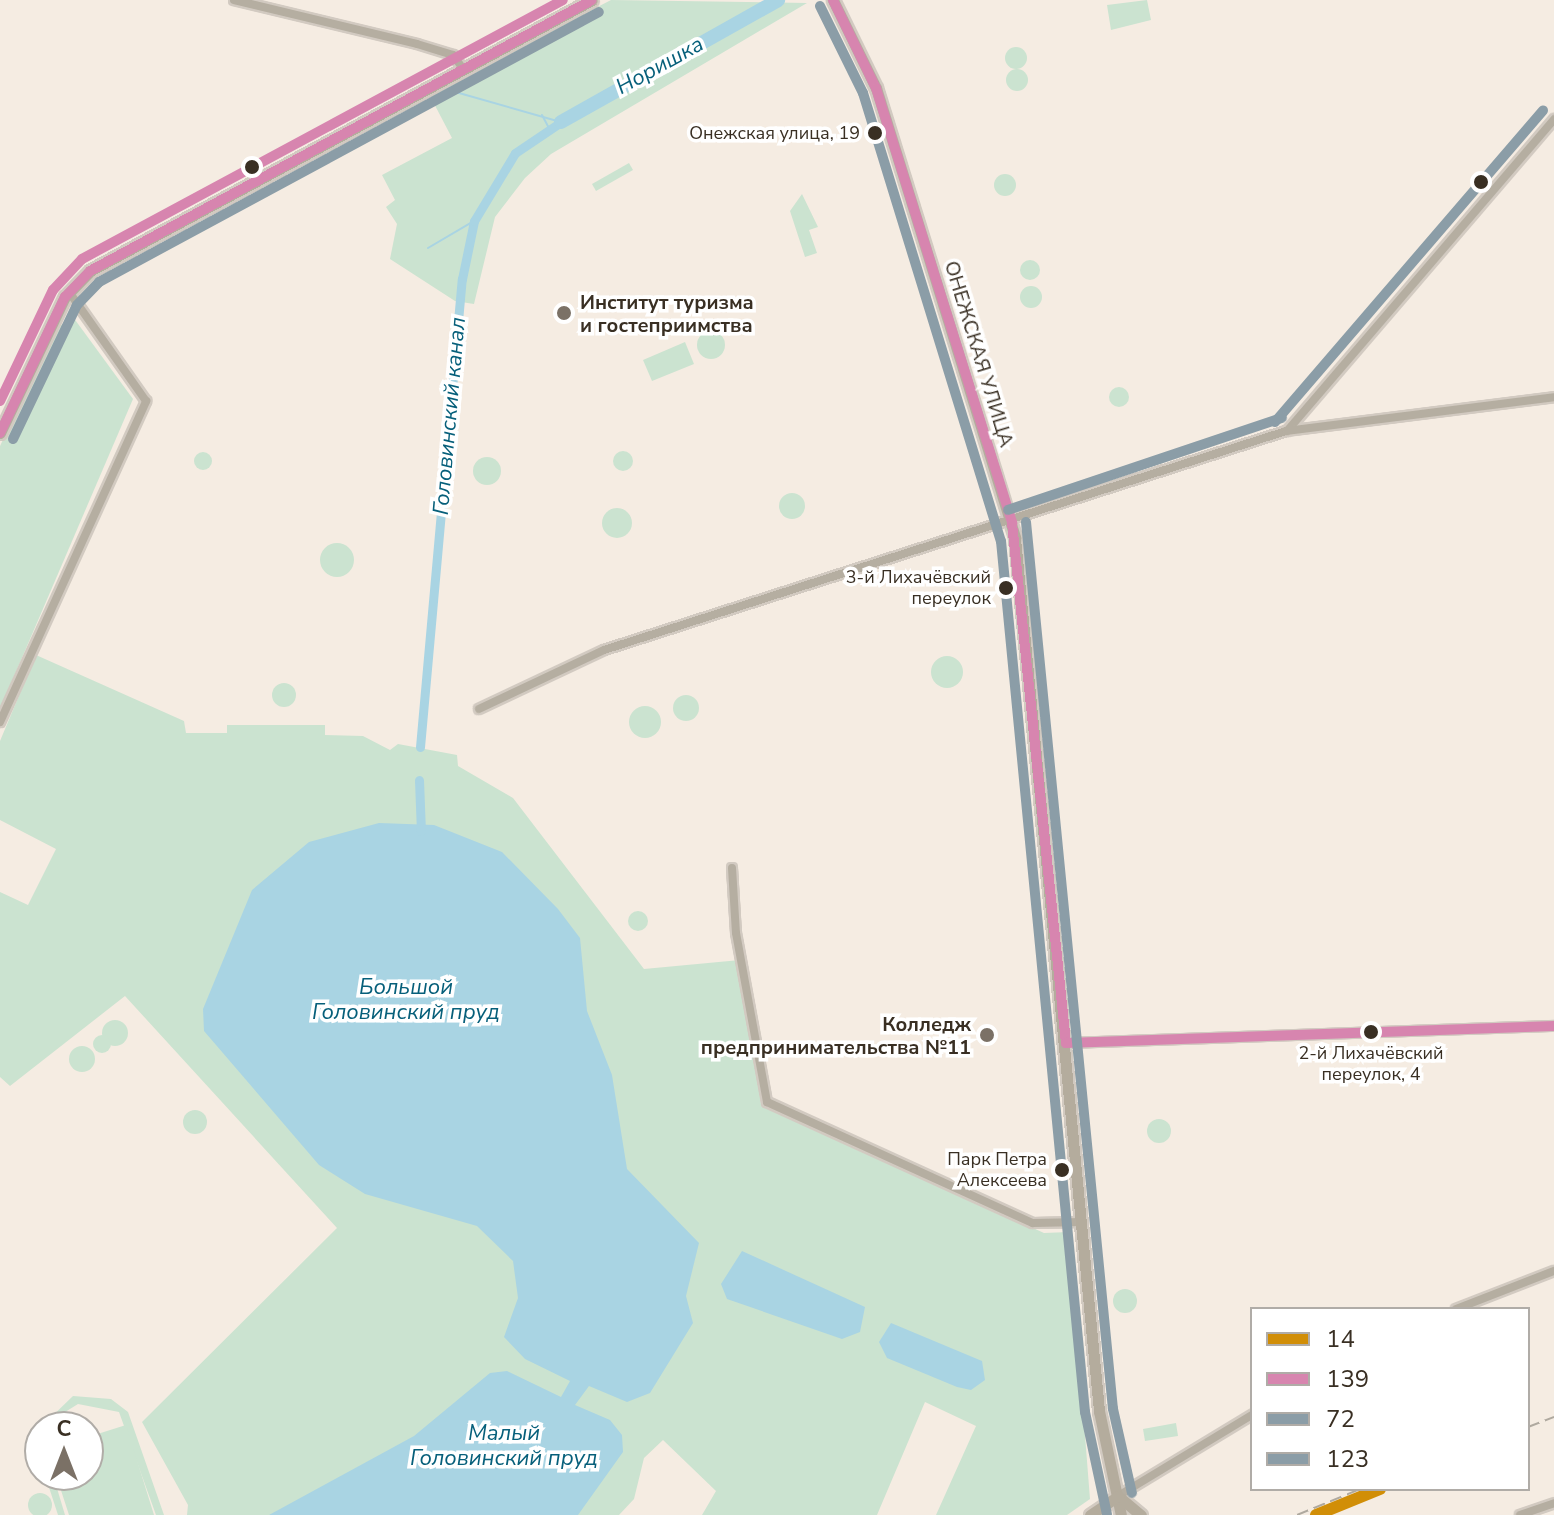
<!DOCTYPE html>
<html>
<head>
<meta charset="utf-8">
<style>
  body { margin:0 }
  #map { position:relative; width:1554px; height:1515px; overflow:hidden; background:#f5ece2; font-family:"Nunito Sans",sans-serif }
  div>[style] { position:absolute }
  .green>* { inset:0; background:#cbe3d0 }
  .round { border-radius:50% }
  .water>* { inset:0; background:#a9d4e3 }
  .stream>* { height:2px; margin:-1px; padding:0 1px; transform-origin:1px; border-radius:1px; background:#a9d4e3 }
  .canal>* { height:9px; margin:-4.5px; padding:0 4.5px; transform-origin:4.5px; border-radius:4.5px; background:#a9d4e3 }
  .river>* { height:14px; margin:-7px; padding:0 7px; transform-origin:7px; border-radius:7px; background:#a9d4e3 }
  .roads { filter:drop-shadow(2px 0 #d2cac1) drop-shadow(-2px 0 #d2cac1) drop-shadow(0 2px #d2cac1) drop-shadow(0 -2px #d2cac1) }
  .street>* { height:8px; margin:-4px; padding:0 4px; transform-origin:4px; border-radius:4px; background:#b5aea1 }
  .secondary>* { height:11px; margin:-5.5px; padding:0 5.5px; transform-origin:5.5px; border-radius:5.5px; background:#b4ac9d }
  .rail>* { height:2px; margin-top:-1px; transform-origin:0; background:repeating-linear-gradient(90deg,#afa99f 0 12px,transparent 0 18px) }
  .bus-1>* { height:10px; margin:-5px; padding:0 5px; transform-origin:5px; border-radius:5px; background:#d785af }
  .bus-2>* { height:10px; margin:-5px; padding:0 5px; transform-origin:5px; border-radius:5px; background:#8b9da7 }
  .bus-3>* { height:10px; margin:-5px; padding:0 5px; transform-origin:5px; border-radius:5px; background:#8b9da7 }
  .bus-4>* { height:10px; margin:-5px; padding:0 5px; transform-origin:5px; border-radius:5px; background:#d785af }
  .rail-1>* { height:12px; margin:-6px; padding:0 6px; transform-origin:6px; border-radius:6px; background:#d18e07 }
  .dots>* { width:22px; height:22px; translate:-50% -50%; box-sizing:border-box; border:4px solid #fff; border-radius:50% }
  span { translate:-50% -50%; white-space:nowrap; text-align:center; line-height:1.15; -webkit-text-stroke:7px #fff; paint-order:stroke }
  .bus-label { font-size:18px; color:#392f23 }
  .right { translate:-100% -50%; text-align:right }
  .poi-label { font-size:20px; color:#392f23; font-weight:700 }
  .left { translate:0 -50%; text-align:left }
  .street-label { font-size:20px; color:#392f23 }
  .water-label { font-size:22px; color:#065f7a; font-style:italic }
  .legend { position:absolute; left:1250px; top:1307px; width:280px; height:184px; box-sizing:border-box; background:#fff; border:2px solid #b0aca7; margin:0; padding:10px 14px; list-style:none; font-size:24px; color:#392f23 }
  .legend li { display:flex; align-items:center; gap:16px; height:40px }
  .legend b { width:40px; border:2px solid #b0aca7 }
  .north { position:absolute; left:24px; top:1411px; width:80px; height:80px; box-sizing:border-box; background:#fff; border:2px solid #b0aca7; border-radius:50%; rotate:0deg; font-size:22px; font-weight:700; line-height:32px; text-align:center; color:#392f23 }
  .north::after { content:''; display:block; margin:auto; width:28px; height:36px; background:#7b7166; clip-path:polygon(50% 0,100% 100%,50% 72%,0 100%) }
</style>
</head>
<body>
<div id="map">
  <div class="green">
    <i style="clip-path:polygon(611px 0,807px 3px,551px 154px,525px 178px,495px 217px,474px 304px,455px 301px,390px 259px,397px 224px,386px 207px,395px 200px,382px 175px,452px 138px,429px 94px)"></i>
    <i style="clip-path:polygon(1147px 0,1151px 20px,1111px 30px,1107px 5px)"></i>
    <i class="round" style="left:1005px;top:47px;width:22px;height:22px"></i>
    <i class="round" style="left:1006px;top:69px;width:22px;height:22px"></i>
    <i style="clip-path:polygon(629px 163px,633px 170px,596px 191px,592px 184px)"></i>
    <i class="round" style="left:994px;top:174px;width:22px;height:22px"></i>
    <i style="clip-path:polygon(802px 194px,818px 227px,809px 230px,817px 253px,805px 257px,790px 211px)"></i>
    <i class="round" style="left:1020px;top:260px;width:20px;height:20px"></i>
    <i class="round" style="left:1020px;top:286px;width:22px;height:22px"></i>
    <i style="clip-path:polygon(73px 317px,133px 399px,0 709px,0 446px,55px 329px)"></i>
    <i class="round" style="left:697px;top:331px;width:28px;height:28px"></i>
    <i style="clip-path:polygon(685px 342px,694px 364px,652px 381px,643px 360px)"></i>
    <i class="round" style="left:1109px;top:387px;width:20px;height:20px"></i>
    <i class="round" style="left:613px;top:451px;width:20px;height:20px"></i>
    <i class="round" style="left:194px;top:452px;width:18px;height:18px"></i>
    <i class="round" style="left:473px;top:457px;width:28px;height:28px"></i>
    <i class="round" style="left:779px;top:493px;width:26px;height:26px"></i>
    <i class="round" style="left:602px;top:508px;width:30px;height:30px"></i>
    <i class="round" style="left:320px;top:543px;width:34px;height:34px"></i>
    <i style="clip-path:polygon(36px 655px,184px 721px,186px 733px,227px 733px,227px 725px,325px 725px,325px 735px,363px 736px,390px 750px,398px 744px,457px 755px,458px 766px,513px 798px,644px 969px,740px 960px,761px 1104px,1044px 1233px,1069px 1232px,1090px 1499px,1067px 1515px,936px 1515px,976px 1426px,925px 1402px,877px 1515px,702px 1515px,716px 1491px,663px 1440px,644px 1458px,634px 1499px,619px 1515px,187px 1515px,188px 1505px,142px 1422px,337px 1228px,125px 996px,10px 1086px,0 1077px,0 892px,28px 905px,56px 849px,0 820px,0 741px)"></i>
    <i class="round" style="left:931px;top:656px;width:32px;height:32px"></i>
    <i class="round" style="left:272px;top:683px;width:24px;height:24px"></i>
    <i class="round" style="left:673px;top:695px;width:26px;height:26px"></i>
    <i class="round" style="left:629px;top:706px;width:32px;height:32px"></i>
    <i class="round" style="left:628px;top:911px;width:20px;height:20px"></i>
    <i class="round" style="left:102px;top:1020px;width:26px;height:26px"></i>
    <i class="round" style="left:93px;top:1035px;width:18px;height:18px"></i>
    <i class="round" style="left:69px;top:1046px;width:26px;height:26px"></i>
    <i class="round" style="left:183px;top:1110px;width:24px;height:24px"></i>
    <i class="round" style="left:1147px;top:1119px;width:24px;height:24px"></i>
    <i class="round" style="left:1113px;top:1289px;width:24px;height:24px"></i>
    <i style="clip-path:polygon(73px 1396px,111px 1399px,128px 1412px,164px 1515px,156px 1515px,119px 1412px,78px 1404px,41px 1427px)"></i>
    <i style="clip-path:polygon(1176px 1423px,1178px 1436px,1145px 1441px,1143px 1429px)"></i>
    <i style="clip-path:polygon(126px 1425px,154px 1515px,69px 1515px,56px 1475px,88px 1475px,88px 1437px)"></i>
    <i style="clip-path:polygon(45px 1475px,53px 1475px,65px 1515px,58px 1515px)"></i>
    <i class="round" style="left:28px;top:1493px;width:24px;height:24px"></i>
  </div>
  <div class="water">
    <i style="clip-path:polygon(379px 823px,434px 825px,502px 852px,558px 909px,580px 938px,587px 1011px,612px 1075px,627px 1169px,699px 1243px,686px 1296px,693px 1323px,650px 1393px,627px 1402px,589px 1386px,575px 1405px,610px 1420px,622px 1435px,623px 1452px,578px 1515px,269px 1515px,414px 1436px,490px 1373px,507px 1371px,561px 1397px,570px 1381px,525px 1359px,504px 1337px,518px 1298px,513px 1261px,477px 1226px,365px 1194px,319px 1165px,204px 1031px,203px 1009px,252px 890px,309px 842px)"></i>
    <i style="clip-path:polygon(742px 1251px,865px 1307px,860px 1332px,842px 1339px,727px 1299px,721px 1284px)"></i>
    <i style="clip-path:polygon(891px 1323px,982px 1361px,985px 1380px,971px 1390px,957px 1387px,887px 1358px,879px 1342px)"></i>
  </div>
  <div class="stream">
    <i style="left:452px;top:91px;width:113px;rotate:15.9deg"></i>
    <i style="left:542px;top:115px;width:17px;rotate:62deg"></i>
    <i style="left:428px;top:248px;width:53px;rotate:-30.4deg"></i>
  </div>
  <div class="canal">
    <i style="left:420px;top:747px;width:470px;rotate:-84.9deg"></i>
    <i style="left:462px;top:279px;width:59px;rotate:-78.3deg"></i>
    <i style="left:474px;top:221px;width:79px;rotate:-58.9deg"></i>
    <i style="left:515px;top:153px;width:55px;rotate:-34deg"></i>
    <i style="left:419px;top:780px;width:51px;rotate:87.8deg"></i>
  </div>
  <div class="river">
    <i style="left:561px;top:122px;width:249px;rotate:-29.3deg"></i>
  </div>
  <div class="roads">
    <div class="street">
      <i style="left:234px;top:0;width:188px;rotate:13.5deg"></i>
      <i style="left:417px;top:44px;width:38px;rotate:17deg"></i>
      <i style="left:453px;top:55px;width:17px;rotate:54deg"></i>
      <i style="left:1287px;top:431px;width:411px;rotate:-49.4deg"></i>
      <i style="left:479px;top:709px;width:138px;rotate:-25.3deg"></i>
      <i style="left:604px;top:650px;width:716px;rotate:-17.8deg"></i>
      <i style="left:1286px;top:431px;width:270px;rotate:-7.2deg"></i>
      <i style="left:0;top:722px;width:353px;rotate:-65.5deg"></i>
      <i style="left:146px;top:401px;width:133px;rotate:-125.2deg"></i>
      <i style="left:732px;top:868px;width:65px;rotate:86.5deg"></i>
      <i style="left:736px;top:933px;width:172px;rotate:79.6deg"></i>
      <i style="left:767px;top:1102px;width:292px;rotate:24.5deg"></i>
      <i style="left:1033px;top:1223px;width:49px;rotate:-1.2deg"></i>
      <i style="left:1066px;top:1043px;width:488px;rotate:-2deg"></i>
      <i style="left:1456px;top:1309px;width:105px;rotate:-21.2deg"></i>
      <i style="left:1118px;top:1496px;width:157px;rotate:-31.2deg"></i>
      <i style="left:1520px;top:1515px;width:36px;rotate:-19deg"></i>
    </div>
    <div class="secondary">
      <i style="left:833px;top:0;width:98px;rotate:64deg"></i>
      <i style="left:876px;top:88px;width:471px;rotate:72.8deg"></i>
      <i style="left:1015px;top:538px;width:877px;rotate:84.5deg"></i>
      <i style="left:1099px;top:1411px;width:106px;rotate:78.1deg"></i>
      <i style="left:0;top:433px;width:151px;rotate:-64.5deg"></i>
      <i style="left:65px;top:297px;width:36px;rotate:-46deg"></i>
      <i style="left:90px;top:271px;width:570px;rotate:-28.36deg"></i>
      <i style="left:1118px;top:1496px;width:30px;rotate:40deg"></i>
      <i style="left:1090px;top:1515px;width:34px;rotate:-34deg"></i>
    </div>
  </div>
  <div class="rail">
    <i style="left:1528px;top:1427px;width:28px;rotate:-21deg"></i>
    <i style="left:1297px;top:1515px;width:68px;rotate:-22.4deg"></i>
  </div>
  <div class="bus-1">
    <i style="left:833px;top:0;width:98px;rotate:64deg"></i>
    <i style="left:876px;top:88px;width:456px;rotate:72.6deg"></i>
    <i style="left:1012px;top:523px;width:523px;rotate:84.07deg"></i>
    <i style="left:0;top:433px;width:151px;rotate:-64.5deg"></i>
    <i style="left:65px;top:297px;width:36px;rotate:-46deg"></i>
    <i style="left:90px;top:271px;width:570px;rotate:-28.36deg"></i>
    <i style="left:1066px;top:1043px;width:488px;rotate:-2deg"></i>
  </div>
  <div class="bus-2">
    <i style="left:820px;top:6px;width:97px;rotate:63.7deg"></i>
    <i style="left:863px;top:93px;width:469px;rotate:72.9deg"></i>
    <i style="left:1001px;top:541px;width:875px;rotate:84.49deg"></i>
    <i style="left:1085px;top:1412px;width:105px;rotate:77.9deg"></i>
    <i style="left:13px;top:439px;width:148px;rotate:-64.5deg"></i>
    <i style="left:77px;top:305px;width:32px;rotate:-46deg"></i>
    <i style="left:99px;top:282px;width:568px;rotate:-28.37deg"></i>
  </div>
  <div class="bus-3">
    <i style="left:1275px;top:422px;width:411px;rotate:-49.3deg"></i>
    <i style="left:1008px;top:510px;width:289px;rotate:-18.6deg"></i>
    <i style="left:1026px;top:522px;width:891px;rotate:84.4deg"></i>
    <i style="left:1113px;top:1409px;width:86px;rotate:77.3deg"></i>
  </div>
  <div class="bus-4">
    <i style="left:0;top:401px;width:123px;rotate:-64.5deg"></i>
    <i style="left:53px;top:290px;width:42px;rotate:-46.9deg"></i>
    <i style="left:82px;top:259px;width:546px;rotate:-28.3deg"></i>
  </div>
  <div class="rail-1">
    <i style="left:1316px;top:1515px;width:69px;rotate:-22.1deg"></i>
  </div>
  <div class="dots">
    <i style="left:875px;top:133px;background:#392f23"></i>
    <i style="left:252px;top:167px;background:#392f23"></i>
    <i style="left:1481px;top:182px;background:#392f23"></i>
    <i style="left:564px;top:313px;background:#7b7166"></i>
    <i style="left:1006px;top:588px;background:#392f23"></i>
    <i style="left:1371px;top:1032px;background:#392f23"></i>
    <i style="left:987px;top:1035px;background:#7b7166"></i>
    <i style="left:1062px;top:1170px;background:#392f23"></i>
  </div>
  <div class="bus-label">
    <span class="right" style="left:860px;top:133px">Онежская улица, 19</span>
    <span class="right" style="left:991px;top:588px">3-й Лихачёвский<br>переулок</span>
    <span style="left:1371px;top:1064px">2-й Лихачёвский<br>переулок, 4</span>
    <span class="right" style="left:1047px;top:1170px">Парк Петра<br>Алексеева</span>
  </div>
  <div class="poi-label">
    <span class="left" style="left:580px;top:314px">Институт туризма<br>и гостеприимства</span>
    <span class="right" style="left:971px;top:1036px">Колледж<br>предпринимательства №11</span>
  </div>
  <div class="street-label">
    <span style="left:979px;top:354px;rotate:73deg">ОНЕЖСКАЯ УЛИЦА</span>
  </div>
  <div class="water-label">
    <span style="left:660px;top:66px;rotate:-29deg">Норишка</span>
    <span style="left:450px;top:416px;rotate:-85deg">Головинский канал</span>
    <span style="left:406px;top:1000px">Большой<br>Головинский пруд</span>
    <span style="left:504px;top:1446px">Малый<br>Головинский пруд</span>
  </div>
  <ul class="legend">
  <li><b style="height:10px;background:#d18e07"></b>14</li>
  <li><b style="height:10px;background:#d785af"></b>139</li>
  <li><b style="height:10px;background:#8b9da7"></b>72</li>
  <li><b style="height:10px;background:#8b9da7"></b>123</li>
  </ul>
  <div class="north">С</div>
</div>
</body>
</html>
